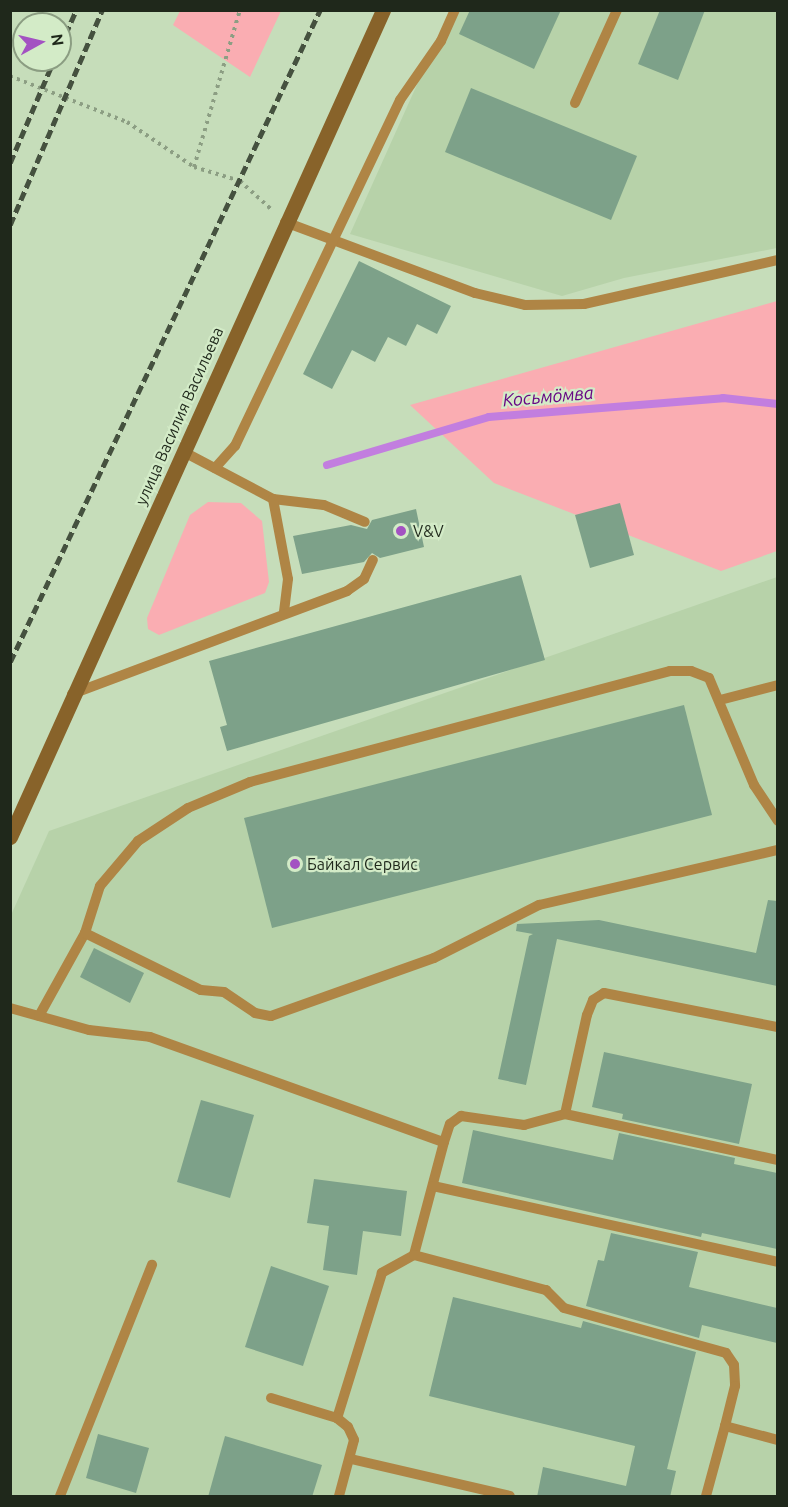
<!DOCTYPE html>
<html>
<head>
<meta charset="utf-8">
<style>
  body { margin:0 }
  #map { position:relative; width:788px; height:1507px; overflow:hidden; background:#c6ddba; font-family:Ubuntu,sans-serif }
  div>[style] { position:absolute }
  .built>* { inset:0; background:#b7d2a9 }
  .green>* { inset:0; background:#faadb2 }
  .stream>* { height:8px; margin:-4px; padding:0 4px; transform-origin:4px; border-radius:4px; background:#c27edf }
  .building>* { inset:0; background:#7da189 }
  .path>* { height:4px; margin-top:-2px; transform-origin:0; background:repeating-linear-gradient(90deg,#8c9e83 0 3px,transparent 0 7.5px) }
  .lane>* { height:10px; margin:-5px; padding:0 5px; transform-origin:5px; border-radius:5px; background:#af8545 }
  .secondary>* { height:15px; margin:-7.5px; padding:0 7.5px; transform-origin:7.5px; border-radius:7.5px; background:#88632a }
  .rail>* { height:4.5px; margin-top:-2.25px; transform-origin:0; background:repeating-linear-gradient(90deg,#45513f 0 9px,transparent 0 13.5px) }
  .dots>* { width:16px; height:16px; translate:-50% -50%; box-sizing:border-box; border:3px solid #d3ebc7; border-radius:50% }
  span { translate:-50% -50%; white-space:nowrap; text-align:center; line-height:1.15; -webkit-text-stroke:4.5px #d3ebc7; paint-order:stroke }
  .street-label { font-size:16px; color:#1f281b }
  .poi-label { font-size:16px; color:#1f281b }
  .left { translate:0 -50%; text-align:left }
  .water-label { font-size:18px; color:#670684; font-style:italic }
  .frame { position:absolute; inset:0; border:12px solid #1f281b; pointer-events:none }
  .north { position:absolute; left:12px; top:12px; width:60px; height:60px; box-sizing:border-box; background:#d3ebc7; border:2px solid #8b9d82; border-radius:50%; rotate:82deg; font-size:16px; font-weight:700; line-height:24px; text-align:center; color:#1f281b }
  .north::after { content:''; display:block; margin:auto; width:21px; height:27px; background:#a352c2; clip-path:polygon(50% 0,100% 100%,50% 72%,0 100%) }
</style>
</head>
<body>
<div id="map">
  <div class="built">
    <i style="clip-path:polygon(450px 11px,777px 11px,777px 248px,624px 278px,562px 296px,350px 234px)"></i>
    <i style="clip-path:polygon(777px 577px,777px 1496px,11px 1496px,11px 915px,49px 831px)"></i>
  </div>
  <div class="green">
    <i style="clip-path:polygon(180px 11px,180px 10px,281px 11px,250px 77px,173px 25px)"></i>
    <i style="clip-path:polygon(777px 301px,777px 551px,721px 571px,494px 483px,410px 405px)"></i>
    <i style="clip-path:polygon(208px 502px,241px 503px,262px 521px,269px 582px,265px 593px,159px 635px,148px 629px,147px 618px,190px 515px)"></i>
  </div>
  <div class="stream">
    <i style="left:327px;top:465px;width:169px;rotate:-16.5deg"></i>
    <i style="left:489px;top:417px;width:235px;rotate:-4.6deg"></i>
    <i style="left:723px;top:398px;width:55px;rotate:6.2deg"></i>
  </div>
  <div class="building">
    <i style="clip-path:polygon(470px 10px,561px 10px,534px 69px,459px 34px)"></i>
    <i style="clip-path:polygon(660px 10px,705px 10px,678px 80px,638px 64px)"></i>
    <i style="clip-path:polygon(471px 88px,637px 156px,611px 220px,445px 152px)"></i>
    <i style="clip-path:polygon(359px 261px,451px 306px,437px 334px,417px 324px,406px 346px,388px 337px,375px 362px,352px 350px,332px 389px,303px 374px)"></i>
    <i style="clip-path:polygon(620px 503px,634px 555px,590px 568px,575px 515px)"></i>
    <i style="clip-path:polygon(416px 509px,424px 547px,380px 558px,372px 553px,364px 562px,302px 574px,293px 536px,351px 525px,367px 529px,372px 520px)"></i>
    <i style="clip-path:polygon(521px 575px,545px 660px,227px 751px,220px 727px,227px 725px,209px 661px)"></i>
    <i style="clip-path:polygon(684px 705px,712px 815px,272px 928px,244px 818px)"></i>
    <i style="clip-path:polygon(768px 900px,777px 901px,777px 986px,557px 939px,526px 1085px,498px 1079px,529px 936px,533px 934px,516px 931px,517px 924px,599px 920px,756px 953px)"></i>
    <i style="clip-path:polygon(94px 948px,144px 973px,130px 1003px,80px 977px)"></i>
    <i style="clip-path:polygon(604px 1052px,752px 1084px,739px 1144px,622px 1119px,623px 1114px,592px 1107px)"></i>
    <i style="clip-path:polygon(201px 1100px,254px 1115px,230px 1198px,177px 1182px)"></i>
    <i style="clip-path:polygon(473px 1130px,613px 1160px,619px 1133px,735px 1158px,734px 1164px,777px 1173px,777px 1249px,702px 1233px,701px 1237px,462px 1183px)"></i>
    <i style="clip-path:polygon(314px 1179px,407px 1191px,401px 1236px,363px 1231px,357px 1275px,323px 1270px,329px 1226px,307px 1223px)"></i>
    <i style="clip-path:polygon(611px 1233px,698px 1252px,689px 1287px,777px 1308px,777px 1343px,702px 1325px,699px 1338px,586px 1306px,598px 1260px,604px 1261px)"></i>
    <i style="clip-path:polygon(271px 1266px,329px 1286px,303px 1366px,245px 1347px)"></i>
    <i style="clip-path:polygon(453px 1297px,581px 1328px,583px 1321px,696px 1352px,667px 1469px,676px 1471px,670px 1497px,537px 1497px,543px 1467px,626px 1486px,635px 1446px,429px 1396px)"></i>
    <i style="clip-path:polygon(98px 1434px,149px 1448px,136px 1493px,86px 1478px)"></i>
    <i style="clip-path:polygon(225px 1436px,322px 1465px,312px 1497px,208px 1497px)"></i>
  </div>
  <div class="path">
    <i style="left:10px;top:76px;width:126px;rotate:21.5deg"></i>
    <i style="left:127px;top:122px;width:81px;rotate:33.9deg"></i>
    <i style="left:194px;top:167px;width:48px;rotate:16.9deg"></i>
    <i style="left:240px;top:181px;width:42px;rotate:42.1deg"></i>
    <i style="left:194px;top:167px;width:164px;rotate:-73.7deg"></i>
  </div>
  <div class="lane">
    <i style="left:575px;top:103px;width:102px;rotate:-65.7deg"></i>
    <i style="left:285px;top:222px;width:203px;rotate:20.5deg"></i>
    <i style="left:475px;top:293px;width:51px;rotate:13.5deg"></i>
    <i style="left:525px;top:305px;width:59px;rotate:-1deg"></i>
    <i style="left:584px;top:304px;width:199px;rotate:-12.8deg"></i>
    <i style="left:184px;top:452px;width:101px;rotate:27.8deg"></i>
    <i style="left:273px;top:499px;width:51px;rotate:6.7deg"></i>
    <i style="left:324px;top:505px;width:44px;rotate:22.5deg"></i>
    <i style="left:215px;top:468px;width:30px;rotate:-48deg"></i>
    <i style="left:235px;top:446px;width:383px;rotate:-64.5deg"></i>
    <i style="left:400px;top:100px;width:72px;rotate:-55.2deg"></i>
    <i style="left:441px;top:41px;width:34px;rotate:-66deg"></i>
    <i style="left:273px;top:499px;width:81px;rotate:79.4deg"></i>
    <i style="left:288px;top:579px;width:35px;rotate:97deg"></i>
    <i style="left:72px;top:694px;width:294px;rotate:-20.5deg"></i>
    <i style="left:347px;top:591px;width:21px;rotate:-35deg"></i>
    <i style="left:364px;top:579px;width:21px;rotate:-65deg"></i>
    <i style="left:720px;top:700px;width:60px;rotate:-14.5deg"></i>
    <i style="left:85px;top:933px;width:49px;rotate:-72.3deg"></i>
    <i style="left:100px;top:886px;width:59px;rotate:-49.8deg"></i>
    <i style="left:138px;top:841px;width:60px;rotate:-33.4deg"></i>
    <i style="left:188px;top:808px;width:67px;rotate:-22.8deg"></i>
    <i style="left:250px;top:782px;width:434px;rotate:-14.8deg"></i>
    <i style="left:670px;top:671px;width:21px"></i>
    <i style="left:691px;top:671px;width:19px;rotate:21deg"></i>
    <i style="left:709px;top:678px;width:116px;rotate:67.2deg"></i>
    <i style="left:754px;top:785px;width:43px;rotate:56.3deg"></i>
    <i style="left:10px;top:1008px;width:82px;rotate:15.6deg"></i>
    <i style="left:89px;top:1030px;width:61px;rotate:6.5deg"></i>
    <i style="left:150px;top:1037px;width:312px;rotate:19.7deg"></i>
    <i style="left:444px;top:1142px;width:117px;rotate:104.9deg"></i>
    <i style="left:414px;top:1255px;width:37px;rotate:151deg"></i>
    <i style="left:382px;top:1273px;width:152px;rotate:107.2deg"></i>
    <i style="left:337px;top:1418px;width:14px;rotate:39deg"></i>
    <i style="left:348px;top:1427px;width:14px;rotate:65deg"></i>
    <i style="left:354px;top:1440px;width:58px;rotate:105deg"></i>
    <i style="left:39px;top:1016px;width:95px;rotate:-61deg"></i>
    <i style="left:85px;top:933px;width:129px;rotate:26.2deg"></i>
    <i style="left:201px;top:990px;width:23px;rotate:5deg"></i>
    <i style="left:224px;top:992px;width:37px;rotate:34deg"></i>
    <i style="left:255px;top:1013px;width:16px;rotate:11deg"></i>
    <i style="left:271px;top:1016px;width:173px;rotate:-19.6deg"></i>
    <i style="left:434px;top:958px;width:118px;rotate:-26.8deg"></i>
    <i style="left:539px;top:905px;width:245px;rotate:-13deg"></i>
    <i style="left:565px;top:1114px;width:101px;rotate:-77.5deg"></i>
    <i style="left:587px;top:1015px;width:16px;rotate:-68deg"></i>
    <i style="left:593px;top:1000px;width:13px;rotate:-32deg"></i>
    <i style="left:604px;top:993px;width:177px;rotate:11.1deg"></i>
    <i style="left:444px;top:1142px;width:19px;rotate:-72deg"></i>
    <i style="left:450px;top:1124px;width:14px;rotate:-36deg"></i>
    <i style="left:461px;top:1116px;width:64px;rotate:8.1deg"></i>
    <i style="left:524px;top:1125px;width:42px;rotate:-15deg"></i>
    <i style="left:565px;top:1114px;width:218px;rotate:12.2deg"></i>
    <i style="left:433px;top:1186px;width:353px;rotate:12.4deg"></i>
    <i style="left:414px;top:1255px;width:137px;rotate:14.9deg"></i>
    <i style="left:546px;top:1290px;width:25px;rotate:45deg"></i>
    <i style="left:564px;top:1308px;width:168px;rotate:15.5deg"></i>
    <i style="left:726px;top:1353px;width:14px;rotate:56deg"></i>
    <i style="left:734px;top:1365px;width:21px;rotate:87deg"></i>
    <i style="left:735px;top:1386px;width:41px;rotate:104deg"></i>
    <i style="left:725px;top:1426px;width:55px;rotate:14.8deg"></i>
    <i style="left:271px;top:1398px;width:69px;rotate:16.9deg"></i>
    <i style="left:351px;top:1459px;width:163px;rotate:13.1deg"></i>
    <i style="left:60px;top:1496px;width:249px;rotate:-68.3deg"></i>
    <i style="left:706px;top:1496px;width:73px;rotate:-74.8deg"></i>
  </div>
  <div class="secondary">
    <i style="left:10px;top:837px;width:907px;rotate:-65.72deg"></i>
  </div>
  <div class="rail">
    <i style="left:60px;top:47px;width:40px;rotate:-66.6deg"></i>
    <i style="left:10px;top:163px;width:112px;rotate:-66.9deg"></i>
    <i style="left:10px;top:225px;width:234px;rotate:-66.8deg"></i>
    <i style="left:10px;top:662px;width:722px;rotate:-64.57deg"></i>
  </div>
  <div class="dots">
    <i style="left:401px;top:531px;background:#a352c2"></i>
    <i style="left:295px;top:864px;background:#a352c2"></i>
  </div>
  <div class="street-label">
    <span style="left:179px;top:416px;rotate:-66deg">улица Василия Васильева</span>
  </div>
  <div class="poi-label">
    <span class="left" style="left:413px;top:531px">V&amp;V</span>
    <span class="left" style="left:307px;top:864px">Байкал Сервис</span>
  </div>
  <div class="water-label">
    <span style="left:548px;top:396px;rotate:-5deg">Косьмӧмва</span>
  </div>
  <div class="frame"></div>
  <div class="north">N</div>
</div>
</body>
</html>
